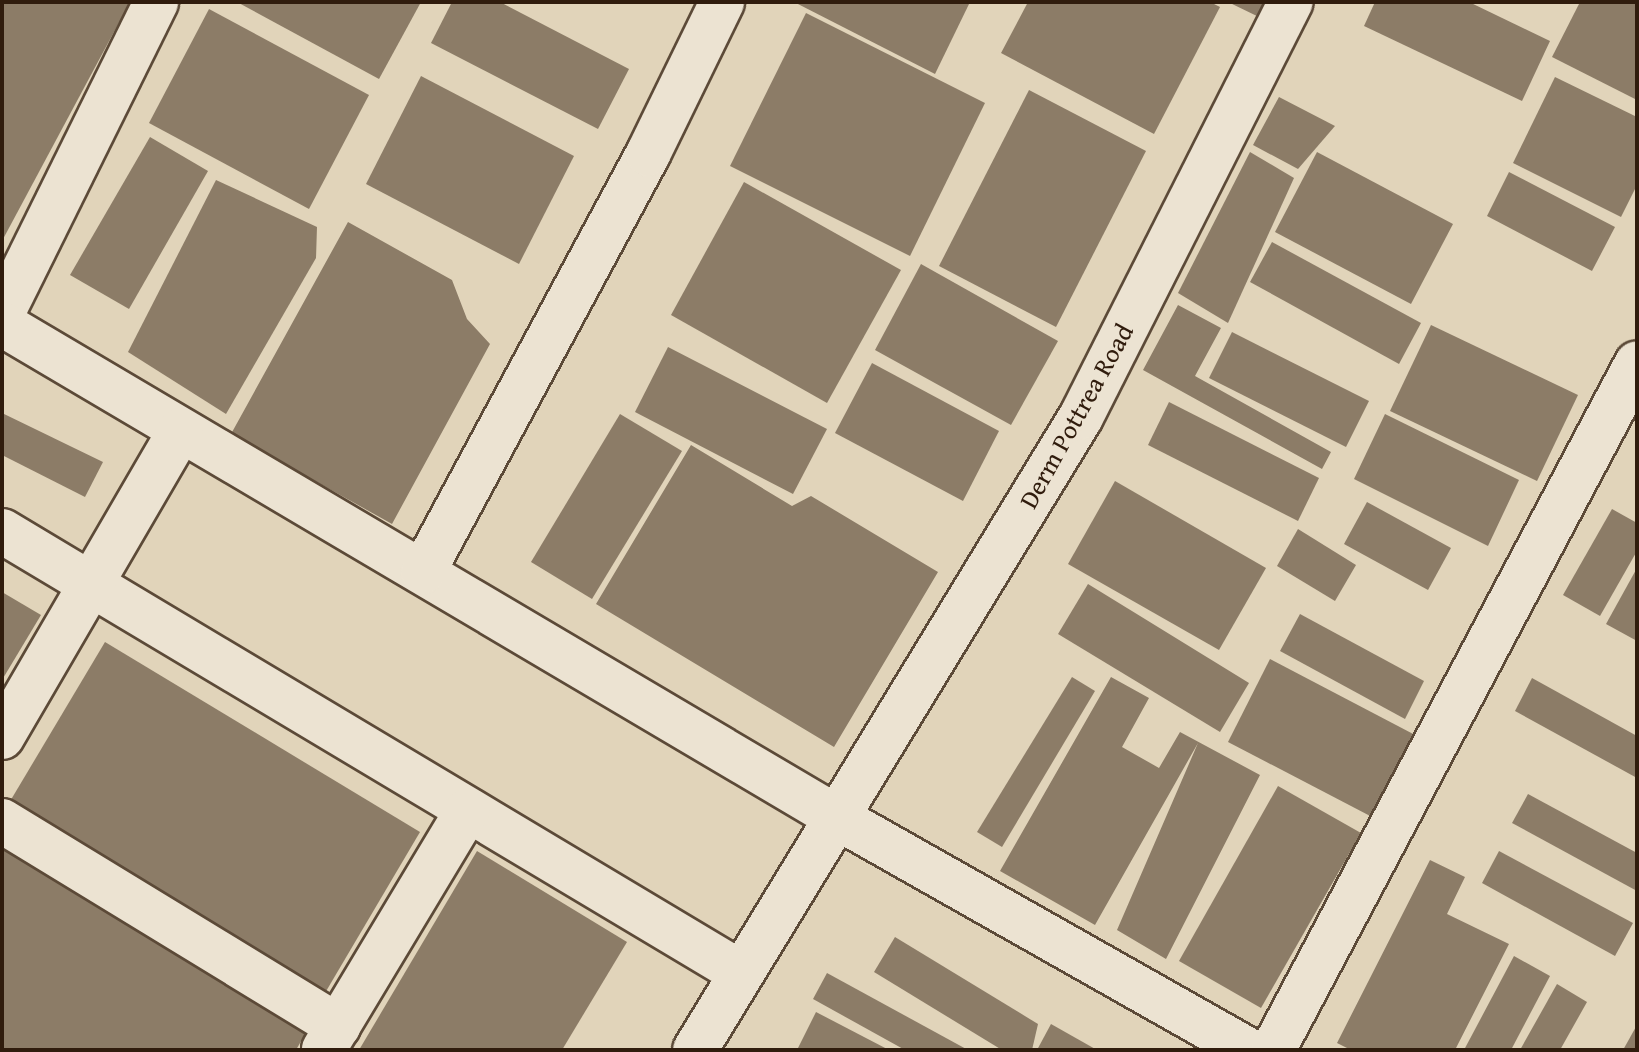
<!DOCTYPE html>
<html>
<head>
<meta charset="utf-8">
<style>
  body { margin:0 }
  #map { position:relative; width:1639px; height:1052px; overflow:hidden; background:#e1d4ba; font-family:"Gentium Book Plus",serif }
  div>[style] { position:absolute }
  .building>* { inset:0; background:#8c7c67 }
  .roads { filter:drop-shadow(2px 0 #5c4a38) drop-shadow(-2px 0 #5c4a38) drop-shadow(0 2px #5c4a38) drop-shadow(0 -2px #5c4a38) }
  .minor>* { height:44px; margin:-22px; padding:0 22px; transform-origin:22px; border-radius:22px; background:#ece3d2 }
  span { translate:-50% -50%; white-space:nowrap; text-align:center; line-height:1.15; -webkit-text-stroke:8px #ece3d2; paint-order:stroke }
  .street-label { font-size:26px; color:#301c0d }
  .frame { position:absolute; inset:0; border:4px solid #301c0d; pointer-events:none }
</style>
</head>
<body>
<div id="map">
  <div class="building">
    <i style="clip-path:polygon(2px 2px,130px 2px,2px 241px)"></i>
    <i style="clip-path:polygon(237px 2px,421px 2px,379px 79px)"></i>
    <i style="clip-path:polygon(452px 2px,500px 2px,629px 69px,598px 129px,431px 43px)"></i>
    <i style="clip-path:polygon(794px 2px,970px 2px,935px 74px)"></i>
    <i style="clip-path:polygon(1028px 2px,1210px 2px,1220px 7px,1154px 134px,1001px 53px)"></i>
    <i style="clip-path:polygon(1228px 2px,1269px 2px,1261px 18px)"></i>
    <i style="clip-path:polygon(1375px 2px,1469px 2px,1550px 41px,1522px 101px,1364px 26px)"></i>
    <i style="clip-path:polygon(1580px 2px,1637px 2px,1637px 100px,1552px 57px)"></i>
    <i style="clip-path:polygon(209px 9px,369px 95px,309px 209px,149px 123px)"></i>
    <i style="clip-path:polygon(806px 13px,985px 103px,910px 256px,730px 166px)"></i>
    <i style="clip-path:polygon(421px 76px,574px 156px,519px 264px,366px 184px)"></i>
    <i style="clip-path:polygon(1555px 77px,1637px 117px,1637px 185px,1621px 217px,1513px 163px)"></i>
    <i style="clip-path:polygon(1029px 90px,1146px 151px,1056px 327px,939px 266px)"></i>
    <i style="clip-path:polygon(1279px 97px,1335px 126px,1298px 169px,1253px 145px)"></i>
    <i style="clip-path:polygon(150px 137px,208px 171px,129px 309px,70px 275px)"></i>
    <i style="clip-path:polygon(1250px 152px,1294px 178px,1228px 323px,1178px 293px)"></i>
    <i style="clip-path:polygon(1317px 152px,1453px 224px,1411px 304px,1275px 232px)"></i>
    <i style="clip-path:polygon(1509px 172px,1615px 227px,1592px 271px,1487px 216px)"></i>
    <i style="clip-path:polygon(216px 180px,317px 227px,316px 258px,226px 414px,128px 352px)"></i>
    <i style="clip-path:polygon(744px 182px,901px 270px,827px 403px,671px 315px)"></i>
    <i style="clip-path:polygon(348px 222px,452px 280px,467px 319px,490px 344px,392px 524px,231px 434px)"></i>
    <i style="clip-path:polygon(1272px 242px,1421px 323px,1399px 364px,1250px 282px)"></i>
    <i style="clip-path:polygon(921px 264px,1058px 341px,1011px 425px,875px 350px)"></i>
    <i style="clip-path:polygon(1178px 305px,1221px 328px,1195px 376px,1331px 452px,1322px 469px,1143px 370px)"></i>
    <i style="clip-path:polygon(1431px 325px,1578px 395px,1537px 481px,1390px 411px)"></i>
    <i style="clip-path:polygon(1232px 332px,1369px 401px,1346px 447px,1209px 378px)"></i>
    <i style="clip-path:polygon(668px 347px,827px 429px,793px 494px,635px 412px)"></i>
    <i style="clip-path:polygon(872px 363px,999px 431px,963px 501px,835px 433px)"></i>
    <i style="clip-path:polygon(1169px 402px,1319px 478px,1298px 521px,1148px 445px)"></i>
    <i style="clip-path:polygon(2px 413px,103px 462px,85px 497px,2px 455px)"></i>
    <i style="clip-path:polygon(620px 414px,682px 451px,592px 599px,531px 562px)"></i>
    <i style="clip-path:polygon(1385px 414px,1519px 480px,1488px 546px,1354px 479px)"></i>
    <i style="clip-path:polygon(691px 445px,792px 506px,811px 496px,938px 572px,834px 747px,596px 604px)"></i>
    <i style="clip-path:polygon(1115px 481px,1266px 568px,1219px 650px,1068px 564px)"></i>
    <i style="clip-path:polygon(1367px 502px,1451px 548px,1428px 590px,1344px 544px)"></i>
    <i style="clip-path:polygon(1612px 509px,1637px 523px,1637px 551px,1600px 616px,1563px 595px)"></i>
    <i style="clip-path:polygon(1298px 529px,1356px 565px,1335px 601px,1277px 566px)"></i>
    <i style="clip-path:polygon(1637px 568px,1637px 641px,1606px 624px)"></i>
    <i style="clip-path:polygon(1088px 584px,1249px 683px,1220px 732px,1058px 634px)"></i>
    <i style="clip-path:polygon(2px 592px,41px 615px,2px 680px)"></i>
    <i style="clip-path:polygon(1300px 614px,1424px 681px,1405px 719px,1280px 651px)"></i>
    <i style="clip-path:polygon(105px 642px,420px 832px,325px 993px,9px 803px)"></i>
    <i style="clip-path:polygon(1270px 659px,1417px 736px,1374px 818px,1228px 742px)"></i>
    <i style="clip-path:polygon(1072px 677px,1095px 691px,1002px 847px,977px 832px)"></i>
    <i style="clip-path:polygon(1111px 677px,1149px 698px,1122px 747px,1159px 768px,1180px 732px,1260px 775px,1166px 959px,1117px 930px,1198px 743px,1095px 925px,1000px 871px)"></i>
    <i style="clip-path:polygon(1532px 678px,1637px 736px,1637px 778px,1515px 711px)"></i>
    <i style="clip-path:polygon(1278px 786px,1361px 833px,1261px 1008px,1179px 961px)"></i>
    <i style="clip-path:polygon(1528px 794px,1637px 853px,1637px 891px,1512px 823px)"></i>
    <i style="clip-path:polygon(2px 843px,308px 1029px,296px 1050px,2px 1050px)"></i>
    <i style="clip-path:polygon(477px 851px,627px 942px,562px 1050px,359px 1050px)"></i>
    <i style="clip-path:polygon(1499px 851px,1633px 923px,1615px 956px,1482px 883px)"></i>
    <i style="clip-path:polygon(1430px 860px,1465px 877px,1447px 914px,1509px 944px,1455px 1050px,1351px 1050px,1337px 1043px)"></i>
    <i style="clip-path:polygon(895px 937px,1038px 1024px,1032px 1050px,1002px 1050px,874px 972px)"></i>
    <i style="clip-path:polygon(1514px 956px,1550px 976px,1511px 1050px,1464px 1050px)"></i>
    <i style="clip-path:polygon(827px 973px,968px 1050px,905px 1050px,813px 999px)"></i>
    <i style="clip-path:polygon(1557px 984px,1587px 1002px,1560px 1050px,1520px 1050px)"></i>
    <i style="clip-path:polygon(816px 1012px,889px 1050px,797px 1050px)"></i>
    <i style="clip-path:polygon(1051px 1024px,1097px 1050px,1037px 1050px)"></i>
    <i style="clip-path:polygon(1637px 1025px,1637px 1050px,1623px 1050px)"></i>
  </div>
  <div class="roads">
    <div class="minor">
      <i style="left:2px;top:314px;width:348px;rotate:-63.7deg"></i>
      <i style="left:2px;top:324px;width:971px;rotate:30.58deg"></i>
      <i style="left:838px;top:818px;width:471px;rotate:29.5deg"></i>
      <i style="left:2px;top:531px;width:861px;rotate:30.88deg"></i>
      <i style="left:423px;top:572px;width:475px;rotate:-61.7deg"></i>
      <i style="left:648px;top:154px;width:169px;rotate:-64deg"></i>
      <i style="left:2px;top:737px;width:355px;rotate:-59.8deg"></i>
      <i style="left:2px;top:821px;width:394px;rotate:31.4deg"></i>
      <i style="left:324px;top:1049px;width:278px;rotate:-59deg"></i>
      <i style="left:695px;top:1050px;width:741px;rotate:-58.63deg"></i>
      <i style="left:1081px;top:417px;width:465px;rotate:-63.2deg"></i>
      <i style="left:1273px;top:1050px;width:777px;rotate:-62.08deg"></i>
    </div>
  </div>
  <div class="street-label">
    <span style="left:1076px;top:416px;rotate:-61deg">Derm Pottrea Road</span>
  </div>
  <div class="frame"></div>
</div>
</body>
</html>
